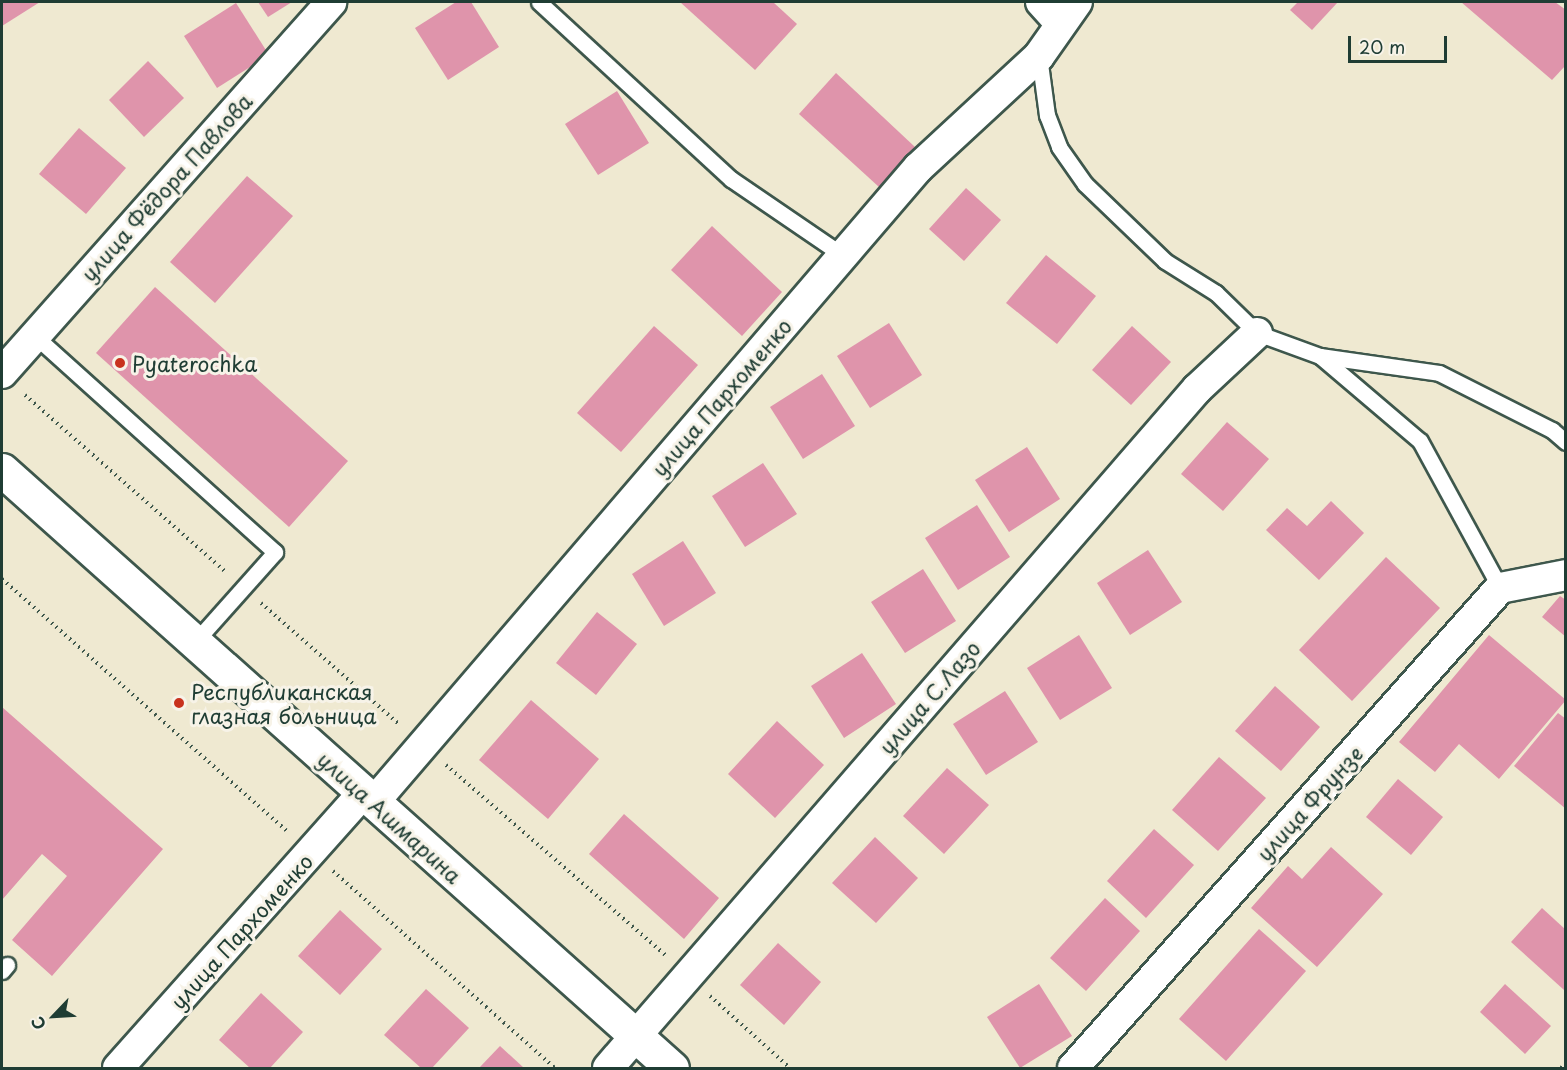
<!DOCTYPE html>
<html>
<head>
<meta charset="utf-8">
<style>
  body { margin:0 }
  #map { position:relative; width:1567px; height:1070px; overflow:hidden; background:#efe9d1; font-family:"Playpen Sans",sans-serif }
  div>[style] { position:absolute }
  .building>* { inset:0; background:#df94ab }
  .path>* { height:4px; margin-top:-2px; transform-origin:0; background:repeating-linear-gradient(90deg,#3e574c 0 1.5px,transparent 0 6px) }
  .roads { filter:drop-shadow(2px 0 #3e574c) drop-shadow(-2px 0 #3e574c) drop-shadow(0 2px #3e574c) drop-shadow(0 -2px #3e574c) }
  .service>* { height:15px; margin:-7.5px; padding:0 7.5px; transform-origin:7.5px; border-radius:7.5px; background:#fff }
  .minor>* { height:30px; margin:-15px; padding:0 15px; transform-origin:15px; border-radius:15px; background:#fff }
  .tertiary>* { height:33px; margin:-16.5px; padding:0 16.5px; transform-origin:16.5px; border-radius:16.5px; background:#fff }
  .dots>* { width:16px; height:16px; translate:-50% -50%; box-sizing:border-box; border:3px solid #f7f3e8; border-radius:50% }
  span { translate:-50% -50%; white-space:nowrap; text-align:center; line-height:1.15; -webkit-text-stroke:6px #f7f3e8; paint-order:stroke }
  .street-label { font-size:21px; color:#1f3d34 }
  .poi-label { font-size:21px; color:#1f3d34 }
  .left { translate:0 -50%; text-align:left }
  .frame { position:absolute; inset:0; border:3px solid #1f3d34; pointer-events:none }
  .north { position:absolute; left:24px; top:986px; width:60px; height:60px; -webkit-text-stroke:4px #f7f3e8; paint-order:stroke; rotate:245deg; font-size:16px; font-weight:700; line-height:24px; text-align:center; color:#1f3d34 }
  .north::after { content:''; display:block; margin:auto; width:21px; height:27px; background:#1f3d34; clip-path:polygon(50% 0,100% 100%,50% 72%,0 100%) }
  .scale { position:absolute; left:1348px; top:36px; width:99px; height:27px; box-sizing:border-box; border:3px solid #1f3d34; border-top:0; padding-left:8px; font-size:18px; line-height:21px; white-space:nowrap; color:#1f3d34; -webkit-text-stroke:4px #f7f3e8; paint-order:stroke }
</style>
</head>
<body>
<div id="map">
  <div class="building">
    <i style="clip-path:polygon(2px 2px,40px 2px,2px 26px)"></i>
    <i style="clip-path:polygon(258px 2px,292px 2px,268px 17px)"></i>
    <i style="clip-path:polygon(456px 2px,471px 2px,499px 47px,448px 80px,415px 28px)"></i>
    <i style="clip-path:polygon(680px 2px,773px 2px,797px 24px,755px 70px)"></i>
    <i style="clip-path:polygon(1298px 2px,1338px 2px,1312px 30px,1290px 10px)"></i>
    <i style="clip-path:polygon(1461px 2px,1555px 2px,1566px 10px,1566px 65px,1552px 80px)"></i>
    <i style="clip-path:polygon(236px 3px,269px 55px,217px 88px,184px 36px)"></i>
    <i style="clip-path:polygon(148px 61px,184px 98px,144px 137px,109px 100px)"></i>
    <i style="clip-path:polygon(836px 73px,915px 147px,879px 187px,799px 114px)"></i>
    <i style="clip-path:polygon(617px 91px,649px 143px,598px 175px,565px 124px)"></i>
    <i style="clip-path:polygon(79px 128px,126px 168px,86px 214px,39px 174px)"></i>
    <i style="clip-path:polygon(247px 176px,293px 216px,215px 303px,170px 262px)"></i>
    <i style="clip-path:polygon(966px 188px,1001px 220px,964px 261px,929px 229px)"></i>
    <i style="clip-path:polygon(712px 226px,782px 292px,742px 336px,671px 270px)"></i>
    <i style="clip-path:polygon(1046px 255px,1096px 296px,1057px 344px,1006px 303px)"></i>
    <i style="clip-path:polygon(155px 287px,348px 461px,289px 527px,96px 353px)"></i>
    <i style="clip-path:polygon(889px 323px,922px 375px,870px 408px,837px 356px)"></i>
    <i style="clip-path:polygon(654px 326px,698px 365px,621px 452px,577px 413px)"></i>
    <i style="clip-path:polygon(1132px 326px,1171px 362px,1131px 405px,1092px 370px)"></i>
    <i style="clip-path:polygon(822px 374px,855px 426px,803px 459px,770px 407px)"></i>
    <i style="clip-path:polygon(1227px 422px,1269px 459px,1223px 511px,1181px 474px)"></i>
    <i style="clip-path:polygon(1027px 447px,1060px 499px,1009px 532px,975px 480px)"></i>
    <i style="clip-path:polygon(763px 463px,797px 514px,745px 547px,712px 496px)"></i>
    <i style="clip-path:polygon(1331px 501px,1364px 533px,1319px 580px,1266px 530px,1287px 508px,1307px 526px)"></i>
    <i style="clip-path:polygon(977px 505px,1010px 557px,958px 590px,925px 538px)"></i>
    <i style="clip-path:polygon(683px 541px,716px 593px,664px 626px,632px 574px)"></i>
    <i style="clip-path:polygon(1148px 550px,1182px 602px,1130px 635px,1097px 583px)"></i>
    <i style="clip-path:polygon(1386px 557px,1440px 608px,1352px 701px,1299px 650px)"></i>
    <i style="clip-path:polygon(923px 569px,956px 621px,905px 653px,871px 602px)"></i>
    <i style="clip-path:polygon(1560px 596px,1566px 600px,1566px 637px,1542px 617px)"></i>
    <i style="clip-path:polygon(597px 612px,637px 644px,596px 695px,556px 663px)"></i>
    <i style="clip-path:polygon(1079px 635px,1112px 688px,1060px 720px,1027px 668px)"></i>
    <i style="clip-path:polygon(1489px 635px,1566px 700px,1499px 779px,1459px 744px,1435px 772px,1399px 742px)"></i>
    <i style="clip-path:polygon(862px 653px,896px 704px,844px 738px,811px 686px)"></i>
    <i style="clip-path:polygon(1275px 686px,1320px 727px,1281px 771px,1235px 731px)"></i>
    <i style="clip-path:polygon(1005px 691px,1038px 742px,986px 775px,953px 724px)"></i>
    <i style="clip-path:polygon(531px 700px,599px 759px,548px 819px,479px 760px)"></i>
    <i style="clip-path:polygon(2px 707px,163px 849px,52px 976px,12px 940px,67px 876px,42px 854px,2px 900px)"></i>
    <i style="clip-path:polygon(1558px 713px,1566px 719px,1566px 809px,1514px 766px)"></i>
    <i style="clip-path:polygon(777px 721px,824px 765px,775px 818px,728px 774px)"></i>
    <i style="clip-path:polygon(1219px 757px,1266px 798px,1218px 851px,1172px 810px)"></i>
    <i style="clip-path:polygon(947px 768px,989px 805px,944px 854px,903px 816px)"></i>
    <i style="clip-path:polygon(1398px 779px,1443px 817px,1411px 855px,1366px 817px)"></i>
    <i style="clip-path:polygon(624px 814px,719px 898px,684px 939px,589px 854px)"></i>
    <i style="clip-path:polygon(1154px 829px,1194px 865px,1146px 918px,1107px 881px)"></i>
    <i style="clip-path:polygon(875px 837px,918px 878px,876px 923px,832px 883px)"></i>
    <i style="clip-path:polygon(1331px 847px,1383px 894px,1317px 967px,1251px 908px,1288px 866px,1302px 879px)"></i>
    <i style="clip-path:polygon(1105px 898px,1140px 931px,1086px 991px,1050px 958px)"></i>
    <i style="clip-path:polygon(1542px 908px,1566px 930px,1564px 990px,1511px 942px)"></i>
    <i style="clip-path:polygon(340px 910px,382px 949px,340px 995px,298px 956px)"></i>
    <i style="clip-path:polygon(1259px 929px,1306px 971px,1226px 1061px,1179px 1019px)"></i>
    <i style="clip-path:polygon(778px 943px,821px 982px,784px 1025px,740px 985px)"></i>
    <i style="clip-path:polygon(1039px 984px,1072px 1036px,1020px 1068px,987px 1017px)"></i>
    <i style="clip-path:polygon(1505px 984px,1551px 1026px,1525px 1054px,1480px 1012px)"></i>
    <i style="clip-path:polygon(426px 989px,469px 1028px,432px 1068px,421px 1068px,384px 1035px)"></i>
    <i style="clip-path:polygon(261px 993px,303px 1032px,270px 1068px,250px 1068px,219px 1040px)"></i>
    <i style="clip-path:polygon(500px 1046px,524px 1068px,479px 1068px)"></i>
  </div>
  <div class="path">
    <i style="left:25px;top:395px;width:268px;rotate:41.4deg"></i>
    <i style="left:2px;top:579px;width:380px;rotate:41.5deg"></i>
    <i style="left:261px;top:603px;width:185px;rotate:41.3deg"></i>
    <i style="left:446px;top:765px;width:290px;rotate:40.9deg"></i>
    <i style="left:333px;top:871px;width:297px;rotate:41.6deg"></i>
    <i style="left:710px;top:996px;width:108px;rotate:42deg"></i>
    <i style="left:1561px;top:1068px;width:7px;rotate:-45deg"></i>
  </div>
  <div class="roads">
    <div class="service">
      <i style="left:539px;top:2px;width:261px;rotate:42.7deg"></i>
      <i style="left:731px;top:179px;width:137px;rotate:34.3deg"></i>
      <i style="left:1039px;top:56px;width:60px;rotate:82.3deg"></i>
      <i style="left:1047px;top:115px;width:34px;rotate:69deg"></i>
      <i style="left:1059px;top:147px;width:45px;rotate:54.9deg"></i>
      <i style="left:1085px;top:184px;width:111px;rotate:43.9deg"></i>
      <i style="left:1165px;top:261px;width:60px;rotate:32.1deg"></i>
      <i style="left:1216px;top:293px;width:57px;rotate:44.3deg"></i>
      <i style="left:1257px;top:333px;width:67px;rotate:20.1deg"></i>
      <i style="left:1320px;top:356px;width:120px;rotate:8.1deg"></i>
      <i style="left:1439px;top:373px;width:127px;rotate:26.8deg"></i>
      <i style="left:1552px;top:430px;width:18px;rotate:41deg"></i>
      <i style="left:35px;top:336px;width:323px;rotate:42deg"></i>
      <i style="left:275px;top:552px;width:122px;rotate:131.7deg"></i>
      <i style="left:1320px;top:356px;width:131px;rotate:40.4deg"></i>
      <i style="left:1420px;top:441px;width:167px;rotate:61.4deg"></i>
      <i style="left:2px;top:971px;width:8px;rotate:-50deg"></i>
    </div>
    <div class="minor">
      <i style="left:1041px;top:2px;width:28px;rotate:48deg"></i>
      <i style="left:2px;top:373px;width:496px;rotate:-48.4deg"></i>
      <i style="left:374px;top:802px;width:835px;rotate:-49.37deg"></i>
      <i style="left:918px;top:168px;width:165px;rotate:-42.8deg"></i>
      <i style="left:1039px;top:56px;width:66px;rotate:-54.9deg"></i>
      <i style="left:118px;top:1068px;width:368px;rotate:-48.3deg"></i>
      <i style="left:608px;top:1068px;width:899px;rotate:-49.06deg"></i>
      <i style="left:1197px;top:389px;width:82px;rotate:-43deg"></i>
      <i style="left:1073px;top:1068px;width:642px;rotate:-48.34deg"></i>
      <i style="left:1500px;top:588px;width:67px;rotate:-11.1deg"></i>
    </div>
    <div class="tertiary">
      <i style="left:2px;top:470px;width:898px;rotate:41.75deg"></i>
    </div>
  </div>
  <div class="dots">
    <i style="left:120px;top:363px;background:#c8321e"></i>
    <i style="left:179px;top:703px;background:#c8321e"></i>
  </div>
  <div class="street-label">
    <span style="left:166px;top:187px;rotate:-48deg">улица Фёдора Павлова</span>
    <span style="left:721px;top:397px;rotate:-49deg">улица Пархоменко</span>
    <span style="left:929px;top:697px;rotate:-49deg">улица С.Лазо</span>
    <span style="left:1309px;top:803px;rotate:-48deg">улица Фрунзе</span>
    <span style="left:390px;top:817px;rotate:42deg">улица Ашмарина</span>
    <span style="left:241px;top:931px;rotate:-48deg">улица Пархоменко</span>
  </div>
  <div class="poi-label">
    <span class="left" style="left:132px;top:363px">Pyaterochka</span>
    <span class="left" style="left:191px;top:703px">Республиканская<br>глазная больница</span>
  </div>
  <div class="frame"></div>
  <div class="north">С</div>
  <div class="scale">20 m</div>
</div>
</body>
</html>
